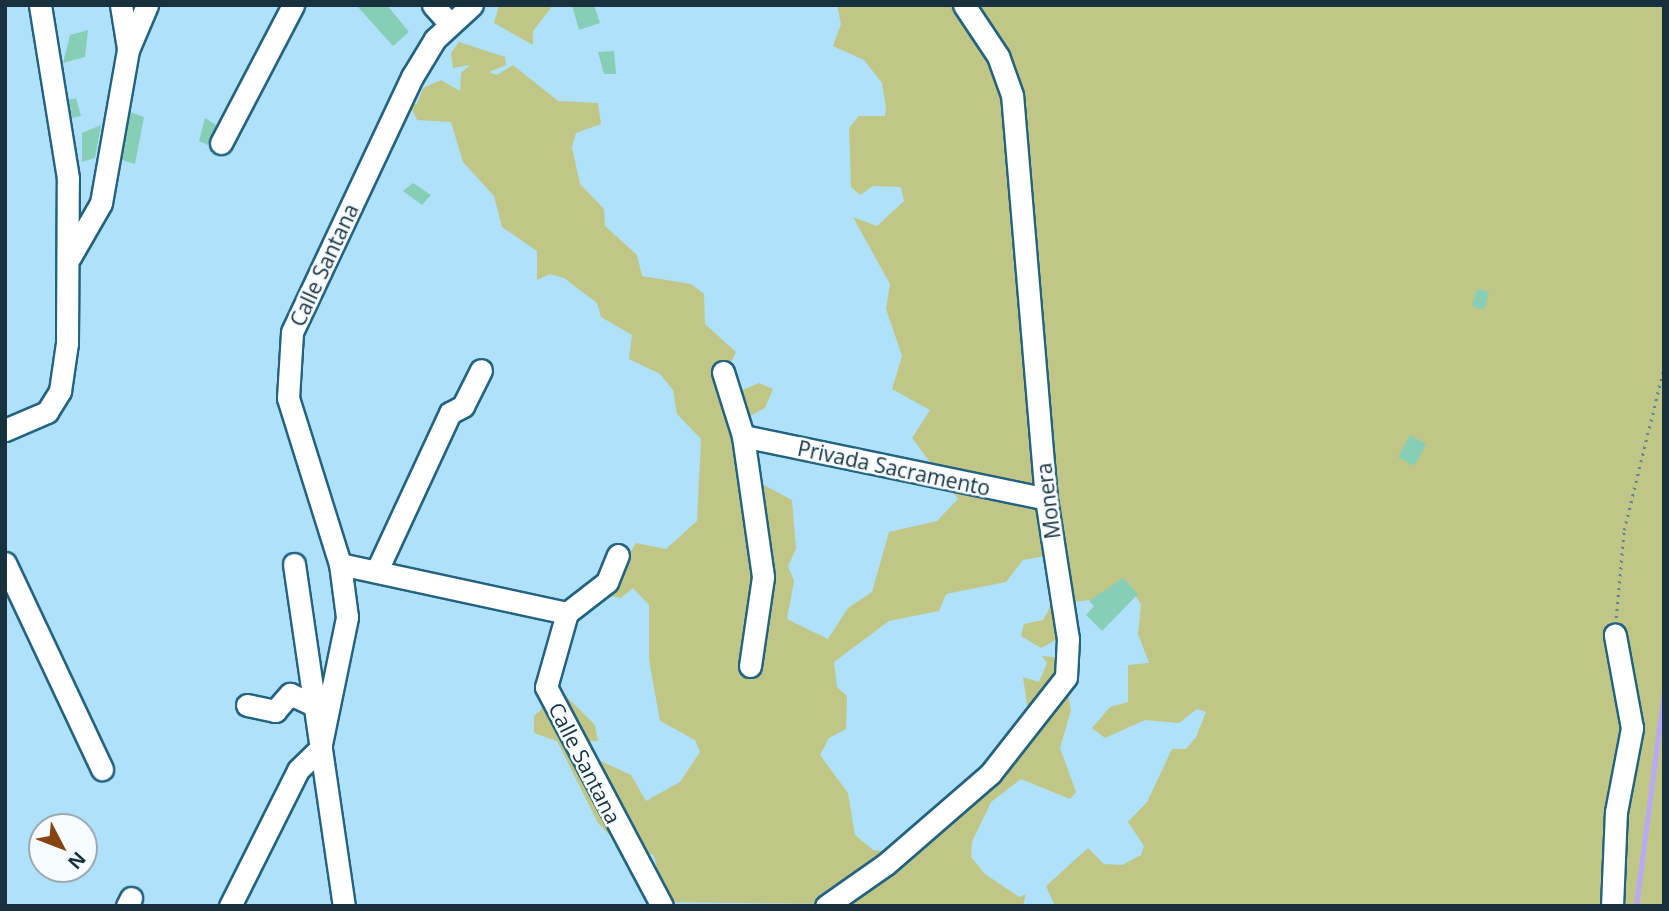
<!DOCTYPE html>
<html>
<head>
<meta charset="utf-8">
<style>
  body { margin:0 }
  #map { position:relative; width:1669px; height:911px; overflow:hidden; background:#afe1fb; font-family:"Open Sans",sans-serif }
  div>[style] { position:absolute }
  .green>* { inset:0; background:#c0c685 }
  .stream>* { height:4.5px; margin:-2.25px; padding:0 2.25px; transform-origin:2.25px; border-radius:2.25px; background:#b7a9f5 }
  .building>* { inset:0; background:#87ceb7 }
  .path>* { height:2.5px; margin-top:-1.25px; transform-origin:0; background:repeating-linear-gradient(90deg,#5f8397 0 2px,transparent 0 7px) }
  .roads { filter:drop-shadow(2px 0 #246380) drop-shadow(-2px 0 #246380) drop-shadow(0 2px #246380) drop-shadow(0 -2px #246380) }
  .minor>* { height:21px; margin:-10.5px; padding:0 10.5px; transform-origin:10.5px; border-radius:10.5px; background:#fff }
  span { translate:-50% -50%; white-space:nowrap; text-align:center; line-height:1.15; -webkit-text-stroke:5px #f5fbfe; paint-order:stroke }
  .street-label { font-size:21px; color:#18313e }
  .frame { position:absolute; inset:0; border:7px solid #18313e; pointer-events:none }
  .north { position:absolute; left:28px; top:813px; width:70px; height:70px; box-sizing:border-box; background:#f5fbfe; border:2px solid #9daab1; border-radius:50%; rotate:132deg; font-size:19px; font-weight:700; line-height:28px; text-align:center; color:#18313e }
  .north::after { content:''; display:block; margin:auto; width:24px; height:32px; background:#864412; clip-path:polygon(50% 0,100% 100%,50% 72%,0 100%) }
</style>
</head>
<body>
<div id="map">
  <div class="green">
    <i style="clip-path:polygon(499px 5px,553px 5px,533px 31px,533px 45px,494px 23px)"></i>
    <i style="clip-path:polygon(837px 5px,1664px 5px,1664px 906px,1055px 906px,1046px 886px,1088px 848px,1104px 864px,1122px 865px,1141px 855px,1144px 846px,1128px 822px,1147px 802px,1172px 749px,1186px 749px,1196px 737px,1206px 712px,1197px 709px,1179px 723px,1145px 720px,1105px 738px,1092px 728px,1110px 707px,1128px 702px,1128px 665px,1149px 663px,1138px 634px,1141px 605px,1128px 583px,1106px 598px,1074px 602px,1063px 636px,1041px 648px,1021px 636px,1024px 624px,1043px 620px,1049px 609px,1055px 581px,1044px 568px,1045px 556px,1023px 560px,1006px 582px,946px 594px,939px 611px,889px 621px,834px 662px,837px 687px,847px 696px,846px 729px,829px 738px,820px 755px,848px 793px,855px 835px,873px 850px,911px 854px,927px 845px,930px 830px,984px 796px,1008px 770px,1027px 705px,1023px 677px,1039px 682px,1047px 663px,1042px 656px,1061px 658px,1071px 710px,1060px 748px,1076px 792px,1070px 799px,1021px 779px,991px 802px,972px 842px,971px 857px,985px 874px,1019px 897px,1026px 894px,1023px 906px,646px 902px,643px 894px,659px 878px,654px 855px,621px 847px,598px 823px,557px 741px,534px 733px,534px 716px,561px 691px,595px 725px,598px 741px,581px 741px,592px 757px,631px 775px,646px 801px,680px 782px,700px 752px,695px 740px,660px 721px,649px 660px,649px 605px,633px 588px,621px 598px,604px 595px,636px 543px,666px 549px,697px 521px,701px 439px,677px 414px,673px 390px,660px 374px,629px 359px,632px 335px,601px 317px,597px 303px,564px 278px,550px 274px,537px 280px,537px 251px,502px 227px,494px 196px,463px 162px,451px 122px,417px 120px,409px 104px,417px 104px,423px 88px,441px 80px,460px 91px,461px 73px,470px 65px,453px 68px,451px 53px,459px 42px,505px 57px,506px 65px,489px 72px,497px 75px,513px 65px,558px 101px,598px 103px,601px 124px,576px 133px,572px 147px,580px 184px,604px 209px,605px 226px,637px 255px,642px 276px,691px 284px,704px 294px,705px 324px,736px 352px,726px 373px,738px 392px,759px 383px,773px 389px,765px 408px,744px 419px,762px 484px,792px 500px,796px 549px,788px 566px,794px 581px,787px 619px,828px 639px,848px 608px,872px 592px,889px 532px,937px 521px,958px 499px,912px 438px,930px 410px,892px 389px,902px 356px,886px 309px,890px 284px,853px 217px,877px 226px,904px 201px,901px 187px,873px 186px,860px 195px,851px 187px,849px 128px,859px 116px,885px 116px,886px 109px,882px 83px,864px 60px,833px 46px,841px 24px)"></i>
  </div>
  <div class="stream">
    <i style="left:1636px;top:906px;width:218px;rotate:-82.6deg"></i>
  </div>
  <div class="building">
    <i style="clip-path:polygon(356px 5px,387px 5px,409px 32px,393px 46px)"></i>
    <i style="clip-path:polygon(572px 5px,594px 5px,600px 23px,579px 30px)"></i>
    <i style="clip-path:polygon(88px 30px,85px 57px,63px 63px,70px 35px)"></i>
    <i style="clip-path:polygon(614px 51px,616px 74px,604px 74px,598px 52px)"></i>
    <i style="clip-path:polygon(76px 98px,81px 116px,72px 118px,69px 100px)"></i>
    <i style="clip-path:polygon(130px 112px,144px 117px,135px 164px,122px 160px)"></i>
    <i style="clip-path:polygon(205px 118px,216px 125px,208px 145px,199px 141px)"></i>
    <i style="clip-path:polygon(101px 125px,95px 158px,82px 162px,82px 133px)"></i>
    <i style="clip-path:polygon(413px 183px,431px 195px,422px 205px,403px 191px)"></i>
    <i style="clip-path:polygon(1477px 289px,1489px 292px,1484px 310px,1472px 306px)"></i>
    <i style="clip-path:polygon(1410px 435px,1426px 444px,1414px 466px,1398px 457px)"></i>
    <i style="clip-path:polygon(1123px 578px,1138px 594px,1102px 631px,1086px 615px,1094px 606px,1089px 601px)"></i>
  </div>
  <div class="path">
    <i style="left:1616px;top:618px;width:88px;rotate:-84.8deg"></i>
    <i style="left:1624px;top:530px;width:168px;rotate:-76.2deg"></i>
  </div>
  <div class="roads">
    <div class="minor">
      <i style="left:121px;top:5px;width:44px;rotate:80.8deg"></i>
      <i style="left:433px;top:5px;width:25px;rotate:48deg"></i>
      <i style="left:221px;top:143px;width:156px;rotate:-62.4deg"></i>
      <i style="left:70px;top:257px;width:62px;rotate:-60.1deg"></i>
      <i style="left:101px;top:203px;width:155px;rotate:-80deg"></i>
      <i style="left:128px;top:50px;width:49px;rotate:-67.1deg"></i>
      <i style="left:723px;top:372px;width:67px;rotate:72.6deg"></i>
      <i style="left:743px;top:436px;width:142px;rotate:81.9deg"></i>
      <i style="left:763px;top:577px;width:90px;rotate:98.3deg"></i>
      <i style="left:5px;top:430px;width:46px;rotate:-23.2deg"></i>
      <i style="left:47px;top:412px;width:25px;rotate:-58deg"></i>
      <i style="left:60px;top:391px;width:49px;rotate:-81.7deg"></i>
      <i style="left:67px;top:343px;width:165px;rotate:-89.7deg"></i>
      <i style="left:68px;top:178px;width:175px;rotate:-99.2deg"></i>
      <i style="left:743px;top:436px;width:309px;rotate:11.7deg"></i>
      <i style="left:5px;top:563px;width:228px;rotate:64.8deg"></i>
      <i style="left:294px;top:564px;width:346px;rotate:81.7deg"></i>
      <i style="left:340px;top:564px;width:232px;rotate:12.2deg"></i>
      <i style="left:567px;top:613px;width:51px;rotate:-37.8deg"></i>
      <i style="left:607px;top:582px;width:29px;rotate:-68deg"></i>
      <i style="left:378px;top:568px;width:171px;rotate:-65.1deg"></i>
      <i style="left:450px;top:413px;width:15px;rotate:-28deg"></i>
      <i style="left:463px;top:406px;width:40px;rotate:-63.4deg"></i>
      <i style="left:567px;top:613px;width:77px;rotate:105.8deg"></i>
      <i style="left:546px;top:687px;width:248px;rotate:62.1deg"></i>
      <i style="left:247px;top:705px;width:29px;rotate:12deg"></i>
      <i style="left:275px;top:711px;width:23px;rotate:-49deg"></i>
      <i style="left:290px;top:694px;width:26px;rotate:25deg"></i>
      <i style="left:127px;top:906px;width:9px;rotate:-63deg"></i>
      <i style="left:230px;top:906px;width:152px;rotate:-63.4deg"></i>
      <i style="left:298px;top:770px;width:30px;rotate:-44deg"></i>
      <i style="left:320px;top:749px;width:135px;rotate:-78.4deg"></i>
      <i style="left:347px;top:617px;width:53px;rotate:-97.5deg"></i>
      <i style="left:340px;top:564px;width:174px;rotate:-107.4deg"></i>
      <i style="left:288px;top:398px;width:66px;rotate:-86.5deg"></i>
      <i style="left:292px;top:332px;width:282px;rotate:-64.8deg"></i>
      <i style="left:412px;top:77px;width:44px;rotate:-58.8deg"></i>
      <i style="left:435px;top:39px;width:50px;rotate:-42.6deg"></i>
      <i style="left:826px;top:906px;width:73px;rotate:-35deg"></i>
      <i style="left:886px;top:864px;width:138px;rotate:-40.9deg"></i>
      <i style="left:990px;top:774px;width:123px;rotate:-51.9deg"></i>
      <i style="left:1066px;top:677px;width:38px;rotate:-87deg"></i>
      <i style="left:1068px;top:639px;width:142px;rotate:-98.9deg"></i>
      <i style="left:1046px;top:499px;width:405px;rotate:-94.8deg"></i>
      <i style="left:1012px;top:95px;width:41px;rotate:-109.7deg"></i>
      <i style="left:998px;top:56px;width:61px;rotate:-123.7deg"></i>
      <i style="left:1612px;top:906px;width:94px;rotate:-87.6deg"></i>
      <i style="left:1616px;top:812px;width:86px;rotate:-79.2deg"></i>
      <i style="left:1632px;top:728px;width:95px;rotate:-100.4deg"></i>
    </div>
  </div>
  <div class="street-label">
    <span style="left:324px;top:265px;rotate:-65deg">Calle Santana</span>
    <span style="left:894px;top:468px;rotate:12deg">Privada Sacramento</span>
    <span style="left:1048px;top:501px;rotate:-97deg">Monera</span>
    <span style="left:585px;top:763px;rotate:63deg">Calle Santana</span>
  </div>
  <div class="frame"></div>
  <div class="north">N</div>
</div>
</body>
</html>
